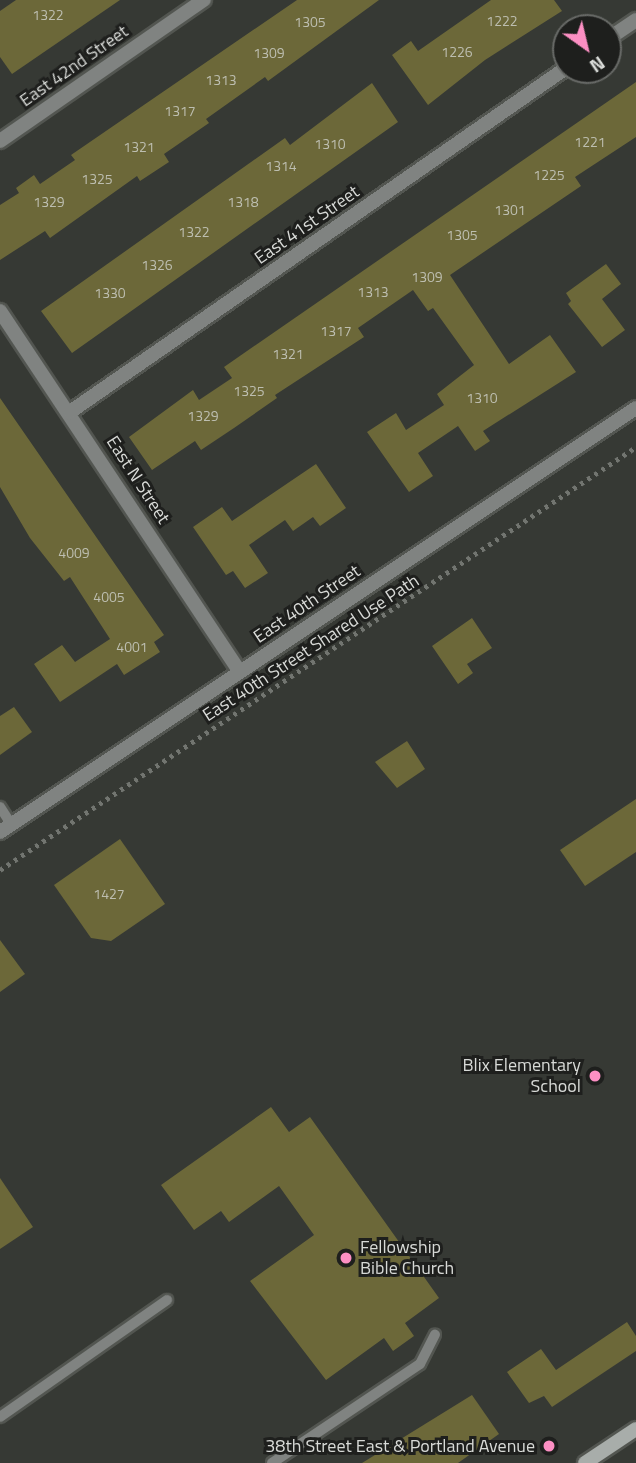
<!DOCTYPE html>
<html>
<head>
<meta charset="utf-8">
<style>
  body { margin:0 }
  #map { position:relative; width:636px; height:1463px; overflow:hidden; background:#363934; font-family:"Titillium Web",sans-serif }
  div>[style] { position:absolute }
  .building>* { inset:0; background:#6c6839 }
  .path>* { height:4.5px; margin-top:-2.25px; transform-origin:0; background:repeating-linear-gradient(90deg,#727570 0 3.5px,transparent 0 8.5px) }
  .roads { filter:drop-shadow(2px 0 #535651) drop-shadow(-2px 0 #535651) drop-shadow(0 2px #535651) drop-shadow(0 -2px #535651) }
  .lane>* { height:10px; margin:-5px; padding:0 5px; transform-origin:5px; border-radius:5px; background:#808381 }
  .street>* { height:14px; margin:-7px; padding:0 7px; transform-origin:7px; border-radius:7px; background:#808381 }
  .secondary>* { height:14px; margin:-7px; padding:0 7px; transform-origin:7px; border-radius:7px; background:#a8adaa }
  .dots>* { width:19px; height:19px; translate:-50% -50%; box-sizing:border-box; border:4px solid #1e1f1d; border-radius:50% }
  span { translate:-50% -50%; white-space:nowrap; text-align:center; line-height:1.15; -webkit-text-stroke:6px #1e1f1d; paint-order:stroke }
  .number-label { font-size:14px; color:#bdbeb0 }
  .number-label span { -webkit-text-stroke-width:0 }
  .street-label { font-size:18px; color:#d8dad7 }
  .poi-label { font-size:18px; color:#d8dad7 }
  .right { translate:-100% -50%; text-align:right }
  .left { translate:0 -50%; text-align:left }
  .north { position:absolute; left:552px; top:14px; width:70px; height:70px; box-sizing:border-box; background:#1e1f1d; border:2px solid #686a67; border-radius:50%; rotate:146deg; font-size:19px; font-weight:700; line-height:28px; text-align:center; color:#d8dad7 }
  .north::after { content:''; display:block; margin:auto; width:24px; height:32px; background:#fc8fc3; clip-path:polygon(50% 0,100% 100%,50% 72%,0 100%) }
</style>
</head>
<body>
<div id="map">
  <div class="building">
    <i style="clip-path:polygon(16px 0,120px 0,12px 74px,0 57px,0 11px)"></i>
    <i style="clip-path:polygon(297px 0,379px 0,268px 81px,265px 77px,206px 119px,209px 123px,164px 154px,169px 162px,140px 181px,137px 176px,50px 238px,45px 231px,0 260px,0 205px,19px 193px,16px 188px,34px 175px,40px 184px,75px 160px,71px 155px)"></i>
    <i style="clip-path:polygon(491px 0,554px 0,562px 11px,485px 60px,428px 105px,392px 55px,411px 41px,418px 51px)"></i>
    <i style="clip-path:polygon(636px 82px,636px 137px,575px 177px,581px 186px,450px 275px,509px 364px,550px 335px,576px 372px,483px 431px,490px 441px,475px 451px,458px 426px,418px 453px,433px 476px,409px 492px,367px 432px,396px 413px,406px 430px,444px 405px,437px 394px,474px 365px,433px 308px,428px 311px,413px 290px,358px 328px,364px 337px,275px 395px,277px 398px,234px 428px,201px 450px,195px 441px,152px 470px,129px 437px,193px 390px,199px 400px,232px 378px,224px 367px)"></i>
    <i style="clip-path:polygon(372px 83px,398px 122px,72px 353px,41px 311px,285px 138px,290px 145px)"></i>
    <i style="clip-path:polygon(606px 264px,621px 284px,602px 299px,625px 330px,602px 347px,568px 304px,571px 301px,566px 293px)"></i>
    <i style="clip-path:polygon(0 398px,164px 635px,154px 642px,160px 652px,124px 675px,117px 664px,60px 702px,34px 664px,62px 645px,75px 662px,110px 639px,70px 577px,64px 581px,30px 538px,0 487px)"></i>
    <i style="clip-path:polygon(316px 464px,346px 508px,320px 526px,313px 517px,293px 531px,285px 520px,249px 545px,268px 573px,245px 588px,233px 571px,226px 575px,193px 527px,222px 507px,232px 521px)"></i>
    <i style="clip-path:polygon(472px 618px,492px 648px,467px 664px,473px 673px,458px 684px,432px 646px)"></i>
    <i style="clip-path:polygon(14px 707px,32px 732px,0 755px,0 716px)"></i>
    <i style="clip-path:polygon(407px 741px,425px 769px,397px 788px,375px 762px)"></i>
    <i style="clip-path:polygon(636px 799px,636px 852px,585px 886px,560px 850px)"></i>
    <i style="clip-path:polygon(120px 839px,165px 904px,111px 941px,91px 938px,54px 885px)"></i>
    <i style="clip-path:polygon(0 940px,25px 974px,0 992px)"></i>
    <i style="clip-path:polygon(271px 1107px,289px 1132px,310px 1117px,439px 1298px,405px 1323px,414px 1336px,393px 1351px,384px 1338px,326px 1380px,250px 1281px,314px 1235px,279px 1186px,229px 1222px,221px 1211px,194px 1230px,161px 1185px)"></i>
    <i style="clip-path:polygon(0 1178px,33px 1227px,0 1249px)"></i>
    <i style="clip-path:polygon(627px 1322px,636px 1336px,636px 1351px,552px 1407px,544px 1396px,529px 1403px,507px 1372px,541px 1349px,556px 1370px)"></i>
    <i style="clip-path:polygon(472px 1395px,499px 1434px,458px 1463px,362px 1463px)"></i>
  </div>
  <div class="path">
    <i style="left:0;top:870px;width:764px;rotate:-33.63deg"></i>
  </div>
  <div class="roads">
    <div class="lane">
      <i style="left:0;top:807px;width:20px;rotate:57deg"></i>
      <i style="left:0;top:1417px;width:204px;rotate:-35deg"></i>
      <i style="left:272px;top:1463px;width:178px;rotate:-33.8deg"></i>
      <i style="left:420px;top:1364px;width:33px;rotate:-63deg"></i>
    </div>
    <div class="street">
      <i style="left:608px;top:39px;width:34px;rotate:-34deg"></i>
      <i style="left:0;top:141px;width:248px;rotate:-34.7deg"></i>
      <i style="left:0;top:311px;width:433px;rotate:56.4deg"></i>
      <i style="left:70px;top:412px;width:604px;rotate:-34.74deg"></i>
      <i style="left:0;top:832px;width:764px;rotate:-33.69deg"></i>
    </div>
    <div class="secondary">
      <i style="left:585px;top:1463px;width:61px;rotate:-33.7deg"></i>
    </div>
  </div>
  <div class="dots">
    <i style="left:595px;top:1076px;background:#fc8fc3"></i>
    <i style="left:346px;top:1258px;background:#fc8fc3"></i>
    <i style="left:549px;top:1446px;background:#fc8fc3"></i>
  </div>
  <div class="number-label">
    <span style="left:48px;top:15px">1322</span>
    <span style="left:502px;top:21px">1222</span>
    <span style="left:310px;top:22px">1305</span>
    <span style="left:457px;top:52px">1226</span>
    <span style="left:269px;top:53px">1309</span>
    <span style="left:221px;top:80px">1313</span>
    <span style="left:180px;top:111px">1317</span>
    <span style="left:590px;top:142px">1221</span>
    <span style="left:330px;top:144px">1310</span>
    <span style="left:139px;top:147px">1321</span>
    <span style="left:281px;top:166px">1314</span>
    <span style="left:549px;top:175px">1225</span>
    <span style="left:97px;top:179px">1325</span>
    <span style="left:49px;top:202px">1329</span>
    <span style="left:243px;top:202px">1318</span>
    <span style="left:510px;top:210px">1301</span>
    <span style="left:194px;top:232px">1322</span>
    <span style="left:462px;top:235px">1305</span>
    <span style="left:157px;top:265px">1326</span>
    <span style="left:427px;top:277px">1309</span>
    <span style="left:373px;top:292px">1313</span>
    <span style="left:110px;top:293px">1330</span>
    <span style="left:336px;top:331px">1317</span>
    <span style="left:288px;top:354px">1321</span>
    <span style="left:249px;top:391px">1325</span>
    <span style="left:482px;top:398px">1310</span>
    <span style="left:203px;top:416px">1329</span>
    <span style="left:74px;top:553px">4009</span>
    <span style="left:109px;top:597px">4005</span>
    <span style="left:132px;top:647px">4001</span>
    <span style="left:109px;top:894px">1427</span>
  </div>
  <div class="street-label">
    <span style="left:74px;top:66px;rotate:-35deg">East 42nd Street</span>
    <span style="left:307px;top:225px;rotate:-35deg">East 41st Street</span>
    <span style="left:138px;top:480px;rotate:57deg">East N Street</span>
    <span style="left:307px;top:604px;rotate:-34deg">East 40th Street</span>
    <span style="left:311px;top:648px;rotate:-33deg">East 40th Street Shared Use Path</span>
  </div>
  <div class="poi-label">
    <span class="right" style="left:581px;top:1076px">Blix Elementary<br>School</span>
    <span class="left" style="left:360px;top:1258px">Fellowship<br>Bible Church</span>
    <span class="right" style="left:535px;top:1446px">38th Street East &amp; Portland Avenue</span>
  </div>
  <div class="north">N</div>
</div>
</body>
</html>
